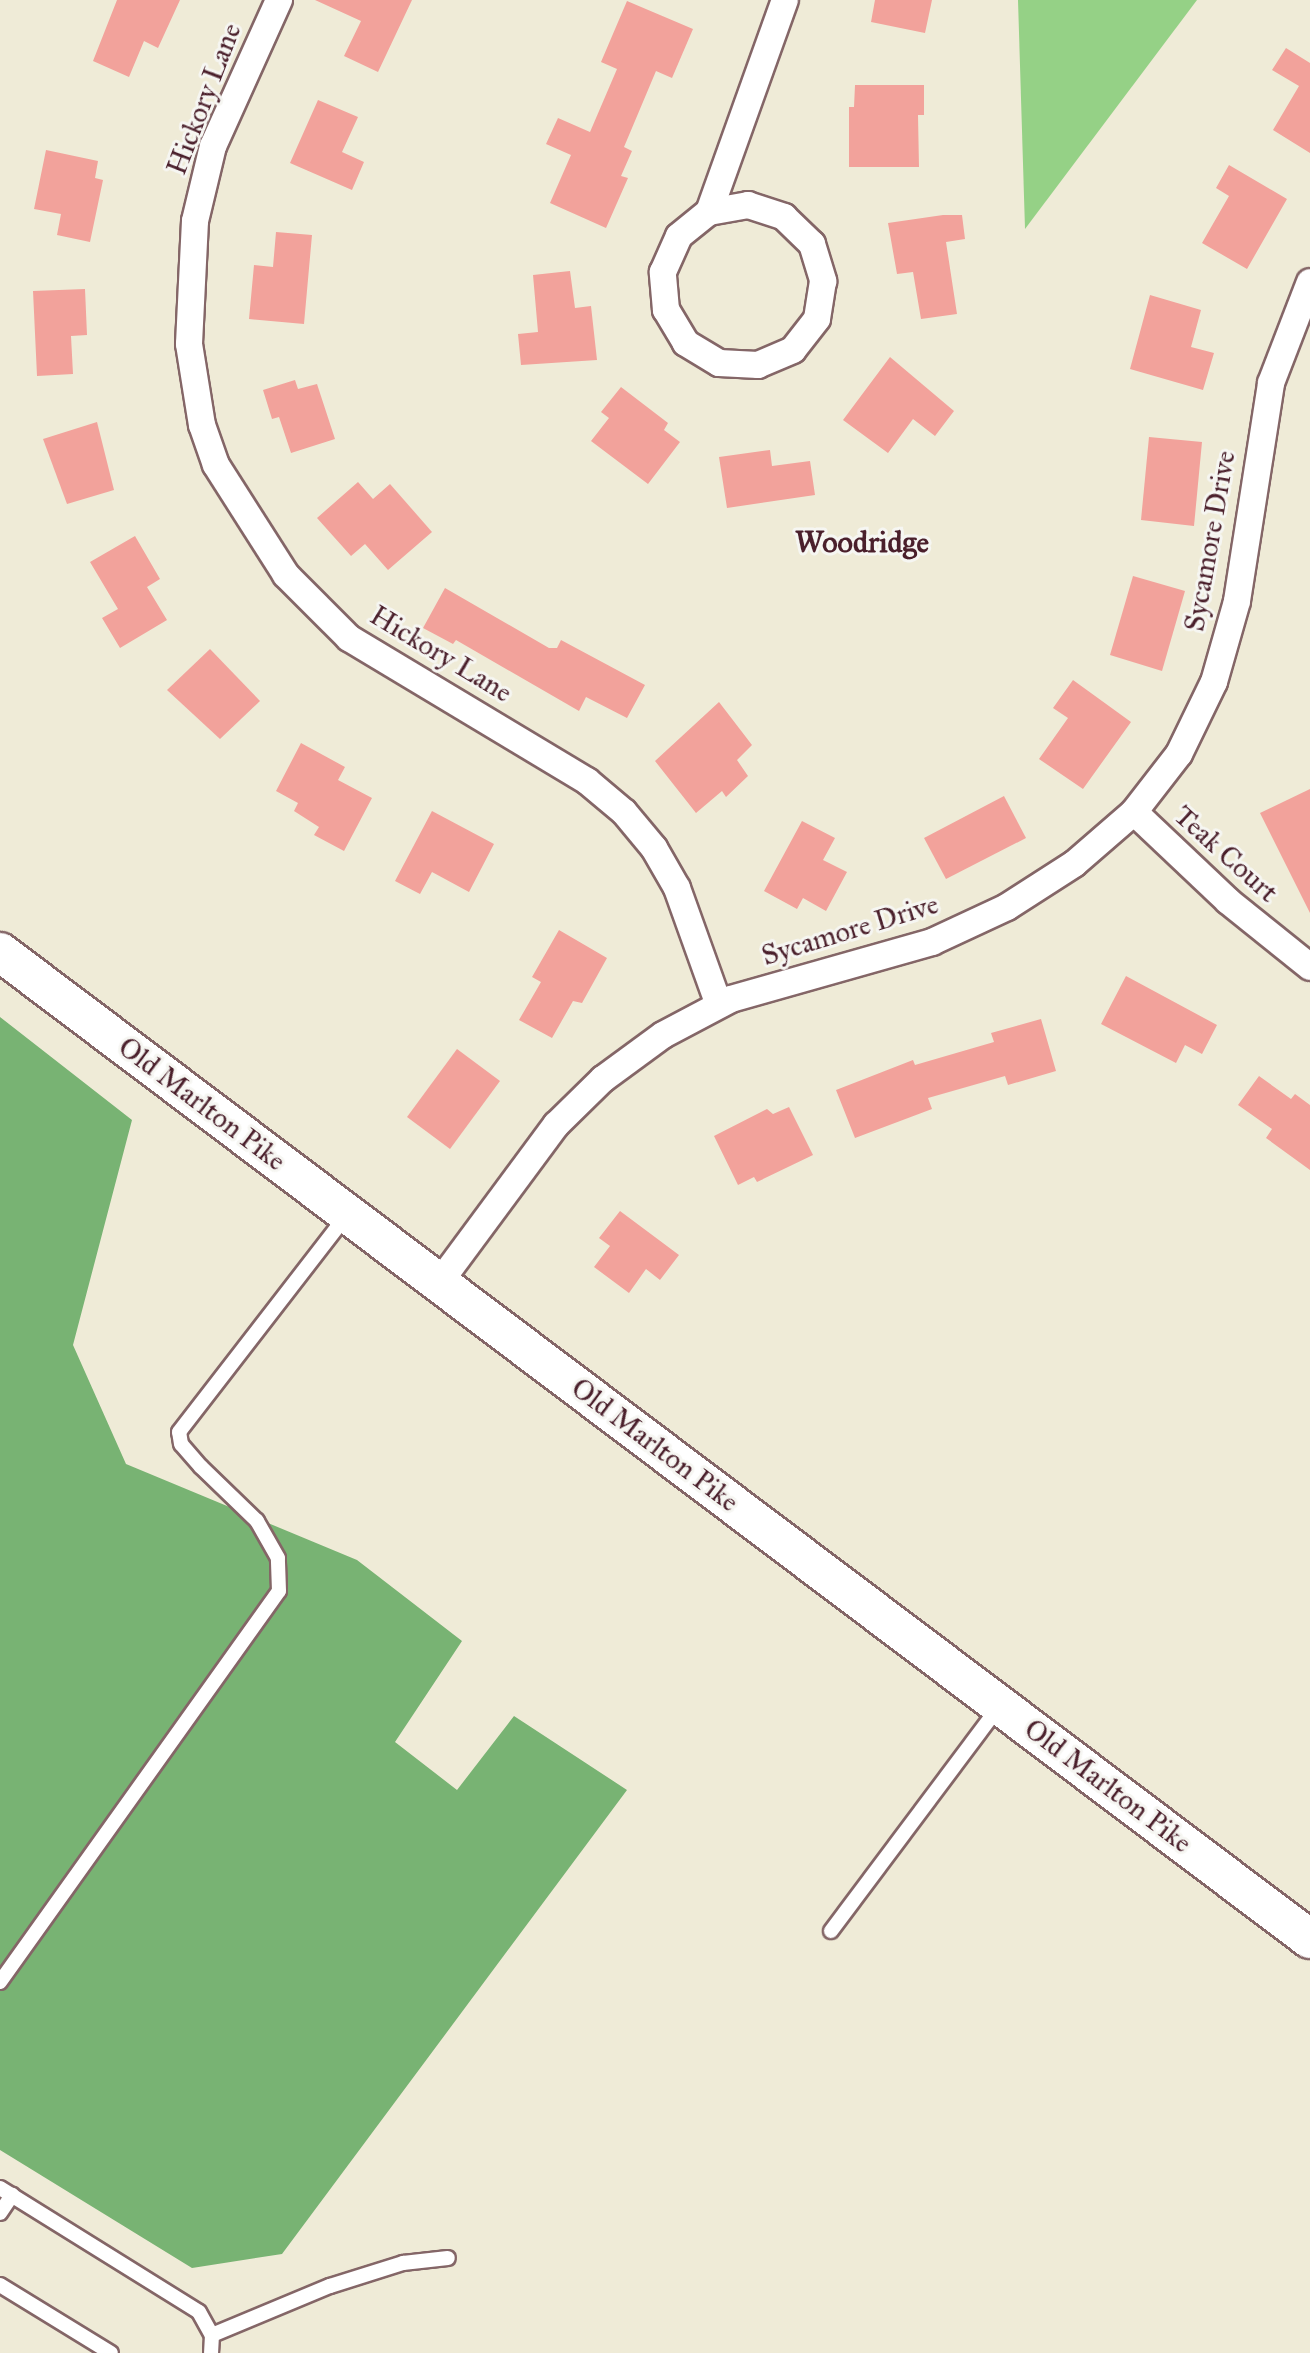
<!DOCTYPE html>
<html>
<head>
<meta charset="utf-8">
<style>
  body { margin:0 }
  #map { position:relative; width:1310px; height:2353px; overflow:hidden; background:#efebd7; font-family:"IM FELL Great Primer",serif }
  div>[style] { position:absolute }
  .green>* { inset:0; background:#95d186 }
  .forest>* { inset:0; background:#78b373 }
  .building>* { inset:0; background:#f2a29b }
  .roads { filter:drop-shadow(2px 0 #846667) drop-shadow(-2px 0 #846667) drop-shadow(0 2px #846667) drop-shadow(0 -2px #846667) }
  .lane>* { height:14px; margin:-7px; padding:0 7px; transform-origin:7px; border-radius:7px; background:#fff }
  .street>* { height:26px; margin:-13px; padding:0 13px; transform-origin:13px; border-radius:13px; background:#fff }
  .secondary>* { height:38px; margin:-19px; padding:0 19px; transform-origin:19px; border-radius:19px; background:#fff }
  span { translate:-50% -50%; white-space:nowrap; text-align:center; line-height:1.15; -webkit-text-stroke:6px #f6f6f2; paint-order:stroke }
  .street-label { font-size:28px; color:#4a1f2b }
  .neighbourhood-label { font-size:30px; color:#4a1f2b; font-weight:700 }
</style>
</head>
<body>
<div id="map">
  <div class="green">
    <i style="clip-path:polygon(1018px 0,1197px 0,1025px 229px)"></i>
  </div>
  <div class="forest">
    <i style="clip-path:polygon(0 1017px,132px 1120px,73px 1345px,126px 1464px,357px 1560px,462px 1641px,395px 1742px,457px 1790px,514px 1716px,627px 1790px,282px 2254px,192px 2268px,0 2150px)"></i>
  </div>
  <div class="building">
    <i style="clip-path:polygon(117px 0,180px 0,158px 48px,144px 41px,129px 77px,93px 61px)"></i>
    <i style="clip-path:polygon(315px 0,412px 0,378px 72px,344px 56px,361px 21px)"></i>
    <i style="clip-path:polygon(875px 0,932px 0,925px 33px,871px 22px)"></i>
    <i style="clip-path:polygon(627px 1px,693px 29px,672px 78px,656px 71px,624px 147px,632px 151px,621px 176px,628px 178px,606px 228px,550px 203px,571px 155px,546px 144px,558px 118px,590px 132px,617px 69px,601px 62px)"></i>
    <i style="clip-path:polygon(1286px 48px,1310px 63px,1310px 153px,1273px 130px,1299px 86px,1272px 70px)"></i>
    <i style="clip-path:polygon(855px 85px,924px 85px,924px 115px,918px 115px,919px 167px,849px 167px,849px 107px,854px 107px)"></i>
    <i style="clip-path:polygon(318px 100px,358px 117px,342px 152px,364px 162px,352px 190px,290px 163px)"></i>
    <i style="clip-path:polygon(46px 150px,98px 161px,95px 178px,103px 180px,90px 242px,57px 235px,61px 214px,34px 209px)"></i>
    <i style="clip-path:polygon(1229px 165px,1287px 199px,1247px 269px,1202px 243px,1229px 196px,1216px 188px)"></i>
    <i style="clip-path:polygon(943px 215px,962px 215px,965px 239px,946px 242px,957px 314px,921px 319px,913px 272px,897px 274px,888px 223px)"></i>
    <i style="clip-path:polygon(276px 232px,312px 235px,304px 324px,249px 319px,254px 265px,273px 267px)"></i>
    <i style="clip-path:polygon(570px 271px,575px 308px,591px 306px,597px 360px,521px 365px,518px 334px,538px 332px,533px 275px)"></i>
    <i style="clip-path:polygon(85px 289px,87px 335px,71px 336px,73px 374px,37px 376px,33px 291px)"></i>
    <i style="clip-path:polygon(1150px 295px,1201px 310px,1191px 347px,1214px 353px,1203px 390px,1130px 369px)"></i>
    <i style="clip-path:polygon(890px 357px,954px 411px,935px 436px,913px 419px,888px 453px,843px 420px)"></i>
    <i style="clip-path:polygon(295px 380px,298px 389px,317px 384px,335px 439px,291px 453px,279px 417px,272px 419px,263px 390px)"></i>
    <i style="clip-path:polygon(621px 387px,668px 423px,664px 430px,680px 442px,648px 484px,591px 441px,609px 418px,601px 412px)"></i>
    <i style="clip-path:polygon(97px 422px,114px 490px,67px 504px,43px 439px)"></i>
    <i style="clip-path:polygon(1149px 437px,1202px 442px,1194px 526px,1141px 520px)"></i>
    <i style="clip-path:polygon(770px 450px,772px 466px,810px 461px,815px 495px,727px 508px,719px 457px)"></i>
    <i style="clip-path:polygon(358px 482px,373px 499px,390px 484px,432px 532px,388px 570px,365px 544px,351px 556px,317px 518px)"></i>
    <i style="clip-path:polygon(135px 536px,160px 579px,147px 587px,167px 620px,120px 648px,102px 618px,118px 609px,90px 562px)"></i>
    <i style="clip-path:polygon(1133px 576px,1185px 591px,1162px 671px,1110px 655px)"></i>
    <i style="clip-path:polygon(445px 588px,549px 648px,557px 648px,561px 640px,645px 685px,627px 718px,586px 697px,579px 711px,456px 640px,453px 644px,423px 628px)"></i>
    <i style="clip-path:polygon(210px 649px,260px 701px,220px 739px,167px 690px)"></i>
    <i style="clip-path:polygon(1073px 680px,1131px 722px,1083px 789px,1039px 759px,1068px 718px,1053px 708px)"></i>
    <i style="clip-path:polygon(719px 702px,752px 745px,737px 760px,748px 776px,726px 797px,722px 791px,696px 813px,655px 761px)"></i>
    <i style="clip-path:polygon(301px 743px,345px 767px,338px 780px,372px 798px,344px 851px,314px 835px,319px 827px,294px 811px,298px 803px,276px 791px)"></i>
    <i style="clip-path:polygon(1310px 789px,1310px 913px,1260px 813px)"></i>
    <i style="clip-path:polygon(1004px 796px,1026px 838px,946px 879px,924px 838px)"></i>
    <i style="clip-path:polygon(432px 811px,494px 844px,469px 892px,432px 872px,420px 894px,395px 881px)"></i>
    <i style="clip-path:polygon(802px 821px,835px 838px,823px 860px,847px 872px,826px 911px,803px 898px,797px 909px,764px 891px)"></i>
    <i style="clip-path:polygon(559px 930px,607px 958px,582px 1003px,573px 1001px,552px 1038px,519px 1020px,541px 982px,532px 977px)"></i>
    <i style="clip-path:polygon(1126px 976px,1217px 1025px,1202px 1054px,1185px 1045px,1176px 1063px,1101px 1024px)"></i>
    <i style="clip-path:polygon(1041px 1019px,1056px 1071px,1008px 1085px,1005px 1076px,928px 1098px,932px 1109px,855px 1138px,836px 1090px,913px 1060px,915px 1065px,994px 1042px,991px 1033px)"></i>
    <i style="clip-path:polygon(457px 1049px,500px 1081px,450px 1149px,407px 1117px)"></i>
    <i style="clip-path:polygon(1259px 1076px,1291px 1099px,1295px 1094px,1310px 1105px,1310px 1170px,1266px 1138px,1272px 1129px,1238px 1105px)"></i>
    <i style="clip-path:polygon(789px 1107px,813px 1155px,757px 1182px,754px 1177px,738px 1185px,714px 1136px,767px 1109px,773px 1114px)"></i>
    <i style="clip-path:polygon(620px 1211px,679px 1255px,660px 1280px,646px 1269px,629px 1293px,594px 1267px,610px 1246px,599px 1238px)"></i>
  </div>
  <div class="roads">
    <div class="lane">
      <i style="left:831px;top:1931px;width:282px;rotate:-53.2deg"></i>
      <i style="left:0;top:1982px;width:480px;rotate:-54.5deg"></i>
      <i style="left:279px;top:1591px;width:33px;rotate:-92deg"></i>
      <i style="left:278px;top:1558px;width:43px;rotate:-119.6deg"></i>
      <i style="left:257px;top:1521px;width:78px;rotate:-136deg"></i>
      <i style="left:201px;top:1467px;width:30px;rotate:-131deg"></i>
      <i style="left:181px;top:1444px;width:12px;rotate:-99deg"></i>
      <i style="left:179px;top:1432px;width:274px;rotate:-52.3deg"></i>
      <i style="left:0;top:2188px;width:234px;rotate:31.9deg"></i>
      <i style="left:199px;top:2312px;width:26px;rotate:61deg"></i>
      <i style="left:212px;top:2335px;width:18px;rotate:93deg"></i>
      <i style="left:0;top:2213px;width:22px;rotate:-56deg"></i>
      <i style="left:0;top:2285px;width:130px;rotate:31.5deg"></i>
      <i style="left:212px;top:2335px;width:128px;rotate:-22.6deg"></i>
      <i style="left:330px;top:2286px;width:77px;rotate:-17.5deg"></i>
      <i style="left:403px;top:2263px;width:45px;rotate:-6.3deg"></i>
    </div>
    <div class="street">
      <i style="left:279px;top:0;width:160px;rotate:114.3deg"></i>
      <i style="left:213px;top:146px;width:77px;rotate:103.5deg"></i>
      <i style="left:195px;top:221px;width:123px;rotate:92.8deg"></i>
      <i style="left:189px;top:344px;width:82px;rotate:80.9deg"></i>
      <i style="left:202px;top:425px;width:42px;rotate:70.7deg"></i>
      <i style="left:216px;top:465px;width:130px;rotate:57.5deg"></i>
      <i style="left:286px;top:575px;width:89px;rotate:45deg"></i>
      <i style="left:349px;top:638px;width:278px;rotate:31deg"></i>
      <i style="left:587px;top:781px;width:48px;rotate:40deg"></i>
      <i style="left:624px;top:812px;width:47px;rotate:50.2deg"></i>
      <i style="left:654px;top:848px;width:46px;rotate:60.1deg"></i>
      <i style="left:677px;top:888px;width:124px;rotate:70.3deg"></i>
      <i style="left:709px;top:212px;width:40px;rotate:-10deg"></i>
      <i style="left:748px;top:205px;width:38px;rotate:18deg"></i>
      <i style="left:784px;top:217px;width:39px;rotate:44deg"></i>
      <i style="left:812px;top:244px;width:39px;rotate:73deg"></i>
      <i style="left:823px;top:281px;width:38px;rotate:99deg"></i>
      <i style="left:817px;top:319px;width:39px;rotate:128deg"></i>
      <i style="left:793px;top:350px;width:38px;rotate:157deg"></i>
      <i style="left:758px;top:365px;width:39px;rotate:-177deg"></i>
      <i style="left:719px;top:363px;width:39px;rotate:-149deg"></i>
      <i style="left:686px;top:343px;width:39px;rotate:-121deg"></i>
      <i style="left:666px;top:310px;width:38px;rotate:-95deg"></i>
      <i style="left:663px;top:272px;width:39px;rotate:-66deg"></i>
      <i style="left:679px;top:236px;width:38px;rotate:-39deg"></i>
      <i style="left:709px;top:212px;width:225px;rotate:-70.3deg"></i>
      <i style="left:1134px;top:812px;width:129px;rotate:43.4deg"></i>
      <i style="left:1228px;top:901px;width:105px;rotate:38.8deg"></i>
      <i style="left:439px;top:1283px;width:197px;rotate:-53.5deg"></i>
      <i style="left:556px;top:1125px;width:66px;rotate:-44.4deg"></i>
      <i style="left:603px;top:1079px;width:74px;rotate:-36.3deg"></i>
      <i style="left:663px;top:1035px;width:77px;rotate:-27.9deg"></i>
      <i style="left:731px;top:999px;width:209px;rotate:-15.8deg"></i>
      <i style="left:932px;top:942px;width:83px;rotate:-25deg"></i>
      <i style="left:1007px;top:907px;width:80px;rotate:-32.7deg"></i>
      <i style="left:1074px;top:864px;width:79px;rotate:-40.9deg"></i>
      <i style="left:1134px;top:812px;width:73px;rotate:-52.2deg"></i>
      <i style="left:1179px;top:754px;width:80px;rotate:-64.1deg"></i>
      <i style="left:1214px;top:682px;width:84px;rotate:-74.1deg"></i>
      <i style="left:1237px;top:601px;width:221px;rotate:-81.1deg"></i>
      <i style="left:1271px;top:383px;width:108px;rotate:-68.9deg"></i>
    </div>
    <div class="secondary">
      <i style="left:0;top:952px;width:1640px;rotate:37deg"></i>
    </div>
  </div>
  <div class="street-label">
    <span style="left:204px;top:99px;rotate:-69deg">Hickory Lane</span>
    <span style="left:1210px;top:541px;rotate:-80deg">Sycamore Drive</span>
    <span style="left:441px;top:654px;rotate:31deg">Hickory Lane</span>
    <span style="left:1226px;top:854px;rotate:42deg">Teak Court</span>
    <span style="left:850px;top:930px;rotate:-17deg">Sycamore Drive</span>
    <span style="left:202px;top:1104px;rotate:37deg">Old Marlton Pike</span>
    <span style="left:655px;top:1445px;rotate:37deg">Old Marlton Pike</span>
    <span style="left:1108px;top:1786px;rotate:37deg">Old Marlton Pike</span>
  </div>
  <div class="neighbourhood-label">
    <span style="left:862px;top:542px">Woodridge</span>
  </div>
</div>
</body>
</html>
